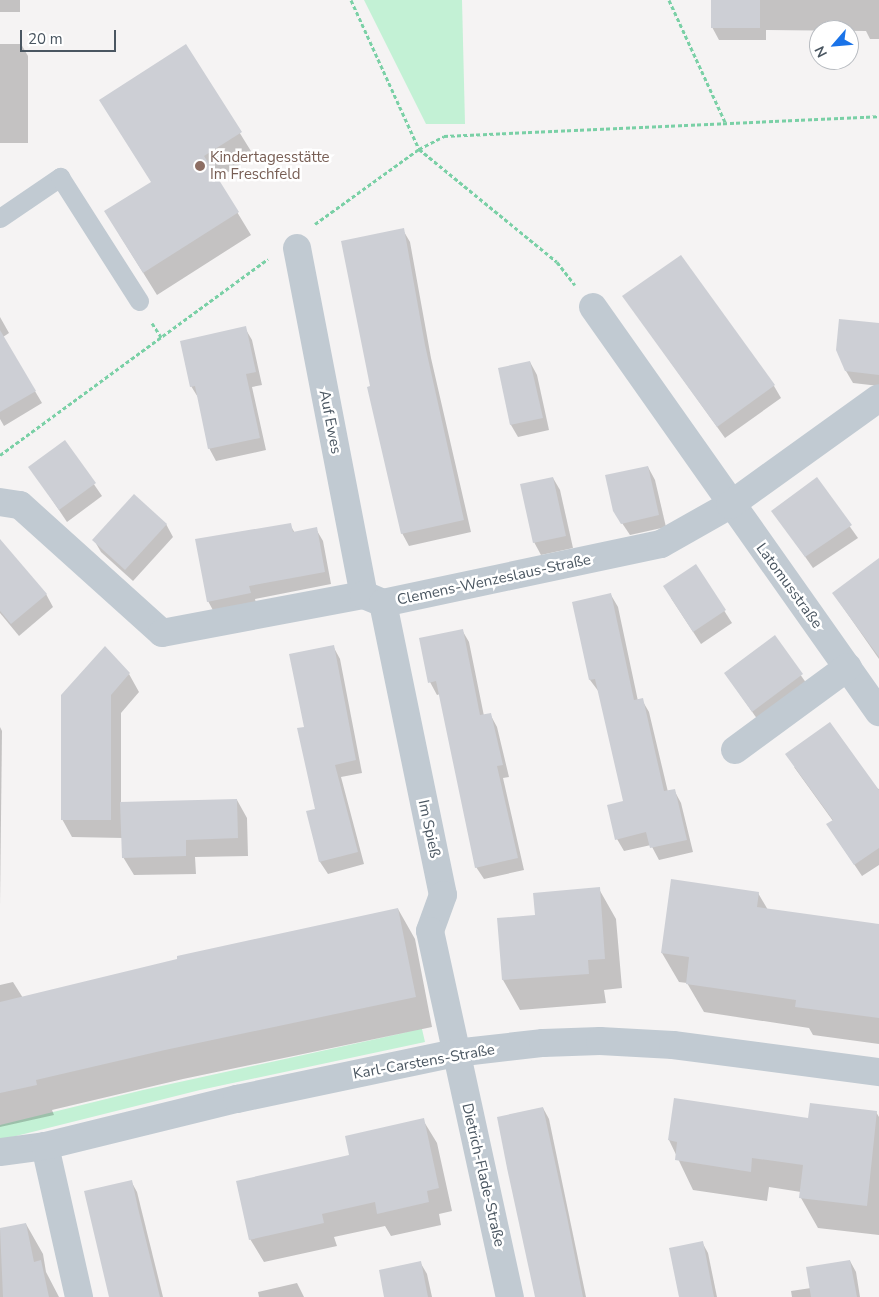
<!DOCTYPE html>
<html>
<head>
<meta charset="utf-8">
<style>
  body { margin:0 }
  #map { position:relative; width:879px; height:1297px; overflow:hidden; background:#f5f3f3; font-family:"Nunito Sans",sans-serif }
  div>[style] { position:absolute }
  .green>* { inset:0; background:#c3f1d5 }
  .shadow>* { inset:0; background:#0003 }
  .building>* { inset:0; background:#cdcfd5 }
  .path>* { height:3px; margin-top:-1.5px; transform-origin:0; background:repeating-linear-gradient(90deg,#7ad0a6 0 4px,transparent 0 6.5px) }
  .service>* { height:19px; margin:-9.5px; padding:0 9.5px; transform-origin:9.5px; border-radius:9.5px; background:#c1cad2 }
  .minor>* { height:28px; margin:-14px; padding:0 14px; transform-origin:14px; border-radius:14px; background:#c1cad2 }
  .dots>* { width:14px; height:14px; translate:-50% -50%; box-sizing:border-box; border:2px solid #fff; border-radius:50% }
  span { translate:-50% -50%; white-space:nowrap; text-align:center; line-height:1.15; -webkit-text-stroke:5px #fff; paint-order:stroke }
  .education-label { font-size:15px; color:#785e54 }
  .left { translate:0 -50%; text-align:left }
  .street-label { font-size:15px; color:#4a5661 }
  .north { position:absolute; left:809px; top:20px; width:50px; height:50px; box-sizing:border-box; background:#fff; border:1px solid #b7bbc0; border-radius:50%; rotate:243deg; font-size:14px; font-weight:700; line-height:20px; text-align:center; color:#4a5661 }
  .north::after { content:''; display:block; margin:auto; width:18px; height:22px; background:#1a73e8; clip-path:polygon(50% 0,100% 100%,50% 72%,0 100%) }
  .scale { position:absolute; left:20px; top:30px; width:96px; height:22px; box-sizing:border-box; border:2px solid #4a5661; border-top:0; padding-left:6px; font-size:15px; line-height:18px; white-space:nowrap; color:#4a5661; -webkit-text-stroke:4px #fff; paint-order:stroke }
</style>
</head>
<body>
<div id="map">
  <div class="green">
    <i style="clip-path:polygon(364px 0,462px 0,465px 124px,426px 124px)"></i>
    <i style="clip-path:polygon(422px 1029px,425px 1042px,200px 1090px,0 1140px,0 1125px,143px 1090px)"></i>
  </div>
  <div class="shadow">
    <i style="clip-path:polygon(0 0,20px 0,20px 12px,0 12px)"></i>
    <i style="clip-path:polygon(712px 0,879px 0,879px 39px,870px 39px,866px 31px,766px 30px,766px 40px,719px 40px,712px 27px)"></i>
    <i style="clip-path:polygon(0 44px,21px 44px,28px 56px,28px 143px,0 143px)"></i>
    <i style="clip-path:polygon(186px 46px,254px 156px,217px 179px,251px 235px,157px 295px,119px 234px,152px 183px)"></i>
    <i style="clip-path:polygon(403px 230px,410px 242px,431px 358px,471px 532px,409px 546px,402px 533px,371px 387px)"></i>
    <i style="clip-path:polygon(624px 297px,774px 386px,781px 398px,725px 438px)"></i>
    <i style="clip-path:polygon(0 317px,9px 333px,3px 337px,42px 403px,4px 426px,0 419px)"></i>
    <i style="clip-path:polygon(879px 324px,879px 386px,853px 383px,846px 371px)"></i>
    <i style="clip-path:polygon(245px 328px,252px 340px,262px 385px,252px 387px,266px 450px,216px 461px,209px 448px,199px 399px,191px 386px)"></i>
    <i style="clip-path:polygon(530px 362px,537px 375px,549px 430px,518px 437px,511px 425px,499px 369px)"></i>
    <i style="clip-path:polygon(65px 442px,102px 496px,67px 522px,30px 467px)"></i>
    <i style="clip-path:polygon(648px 467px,655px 480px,666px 527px,630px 535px,622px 523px)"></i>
    <i style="clip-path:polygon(553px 478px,560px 490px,573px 548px,541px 555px,534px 542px)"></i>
    <i style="clip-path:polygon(816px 479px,858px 538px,813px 568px,773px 511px)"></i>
    <i style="clip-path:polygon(166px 524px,173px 537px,133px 581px,101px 552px,94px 540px)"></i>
    <i style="clip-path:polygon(290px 525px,295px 533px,316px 529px,323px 541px,331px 584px,255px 599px,257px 606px,215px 614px,208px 601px)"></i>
    <i style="clip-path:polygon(879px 564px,879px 659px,833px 593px)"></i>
    <i style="clip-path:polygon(695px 565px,732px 623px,701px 644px,671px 598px)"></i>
    <i style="clip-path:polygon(0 566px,46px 594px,53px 607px,19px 636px,0 613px)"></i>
    <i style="clip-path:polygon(611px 595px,618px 607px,638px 701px,642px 700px,649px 712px,668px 792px,674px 790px,681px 803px,693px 852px,659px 860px,651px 845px,624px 851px,617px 839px,625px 802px,599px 692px,590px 680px,574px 603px)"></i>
    <i style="clip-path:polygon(462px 630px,469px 642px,484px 716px,490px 714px,497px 727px,509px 777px,503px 778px,524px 870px,484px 879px,476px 867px,440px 694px,437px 695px,430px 682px)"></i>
    <i style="clip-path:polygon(774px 637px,809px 687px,760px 723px,725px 673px)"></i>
    <i style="clip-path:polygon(333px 646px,340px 659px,362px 773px,341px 777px,364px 864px,328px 874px,320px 862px,317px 809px)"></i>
    <i style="clip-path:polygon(129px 674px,139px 692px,121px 713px,121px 803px,237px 800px,247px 818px,248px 856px,195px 857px,196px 874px,134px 875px,123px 857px,123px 838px,72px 837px,62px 819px,62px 695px)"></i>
    <i style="clip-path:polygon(0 727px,2px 731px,0 907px)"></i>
    <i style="clip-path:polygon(794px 767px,879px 789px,879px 865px,862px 876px,835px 836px,833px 821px)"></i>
    <i style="clip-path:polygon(599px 889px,616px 919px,622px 988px,604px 990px,606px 1003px,520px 1010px,503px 980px,498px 919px,536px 916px)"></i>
    <i style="clip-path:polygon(758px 893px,768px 910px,879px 926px,879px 1044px,813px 1035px,809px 1028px,704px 1012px,687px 983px,679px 982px,662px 953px)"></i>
    <i style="clip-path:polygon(398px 909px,415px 939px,432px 1027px,183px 1079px,52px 1110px,54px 1115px,0 1127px,0 985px,13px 982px,23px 998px)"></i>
    <i style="clip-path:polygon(543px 1108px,549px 1119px,586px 1297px,537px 1297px)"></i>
    <i style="clip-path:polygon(876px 1112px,879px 1117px,879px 1235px,818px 1228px,801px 1198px,801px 1192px,769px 1187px,767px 1201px,693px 1190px,669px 1140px)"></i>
    <i style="clip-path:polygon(423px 1120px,437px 1143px,452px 1211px,439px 1214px,441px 1225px,391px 1236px,385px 1226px,334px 1237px,337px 1246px,264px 1262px,250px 1239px,351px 1156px)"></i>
    <i style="clip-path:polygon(131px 1181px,137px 1192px,163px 1297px,111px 1297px)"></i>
    <i style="clip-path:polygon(26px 1224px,43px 1254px,46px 1272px,59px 1297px,0 1297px,0 1230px)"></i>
    <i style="clip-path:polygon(702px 1242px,708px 1253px,717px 1297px,681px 1297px)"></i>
    <i style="clip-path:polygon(850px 1261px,856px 1272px,860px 1297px,792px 1297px,791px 1291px,811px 1288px)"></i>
    <i style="clip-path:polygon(420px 1262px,427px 1274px,432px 1297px,386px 1297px)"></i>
    <i style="clip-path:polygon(297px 1283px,304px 1297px,259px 1297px,258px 1292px)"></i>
  </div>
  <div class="building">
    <i style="clip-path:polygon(711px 0,760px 0,760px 28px,711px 28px)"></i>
    <i style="clip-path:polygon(186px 44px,242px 132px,204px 156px,239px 212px,143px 273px,104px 211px,151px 182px,99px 100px)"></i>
    <i style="clip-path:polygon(404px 228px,425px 345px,464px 520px,401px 534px,367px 387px,370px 386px,341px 241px)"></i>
    <i style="clip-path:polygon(681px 255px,775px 385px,717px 427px,622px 296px)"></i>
    <i style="clip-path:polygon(839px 319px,879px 323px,879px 375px,845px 371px,836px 350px)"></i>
    <i style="clip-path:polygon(246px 326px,256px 372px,246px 374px,260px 438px,208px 449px,195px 386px,190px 387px,180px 341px)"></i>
    <i style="clip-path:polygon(0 330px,36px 391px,0 412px)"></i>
    <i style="clip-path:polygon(530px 361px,543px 418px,510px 425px,498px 368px)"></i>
    <i style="clip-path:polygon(65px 440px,96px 483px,59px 510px,28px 467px)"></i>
    <i style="clip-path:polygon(648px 466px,659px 515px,621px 524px,613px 511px,605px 475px)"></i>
    <i style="clip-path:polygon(553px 477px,566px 536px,533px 543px,520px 484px)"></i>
    <i style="clip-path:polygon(817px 477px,852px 525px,805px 557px,771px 511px)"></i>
    <i style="clip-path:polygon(134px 494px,167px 524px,125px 570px,92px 540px)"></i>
    <i style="clip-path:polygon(291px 523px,293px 532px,317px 527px,325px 572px,249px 586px,251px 593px,207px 602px,195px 539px)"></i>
    <i style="clip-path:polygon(0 539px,47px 594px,11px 624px,0 611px)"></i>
    <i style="clip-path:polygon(879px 558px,879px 657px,832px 593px)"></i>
    <i style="clip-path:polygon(696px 564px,726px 610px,693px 632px,663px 586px)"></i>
    <i style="clip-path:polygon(611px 593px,634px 700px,643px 698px,664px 791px,675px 789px,687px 840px,650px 848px,646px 832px,615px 840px,607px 805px,623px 801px,595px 679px,589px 680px,572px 602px)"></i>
    <i style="clip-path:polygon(463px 629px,480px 715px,491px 713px,503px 765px,497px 766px,518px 858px,475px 868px,436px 681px,428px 683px,419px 638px)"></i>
    <i style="clip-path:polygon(775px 635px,803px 674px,752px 712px,724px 673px)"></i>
    <i style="clip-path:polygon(334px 645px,356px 760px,335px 765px,358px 852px,319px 862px,306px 811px,315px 809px,297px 728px,304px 727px,289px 654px)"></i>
    <i style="clip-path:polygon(105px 646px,130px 673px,111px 695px,111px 820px,61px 820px,61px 695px)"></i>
    <i style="clip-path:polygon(830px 722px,879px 790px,879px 848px,854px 865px,826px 824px,833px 820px,785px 754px)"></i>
    <i style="clip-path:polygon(237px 799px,238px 838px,186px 840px,186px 856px,122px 858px,120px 802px)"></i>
    <i style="clip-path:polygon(671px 879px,759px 892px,757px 907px,879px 924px,879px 1018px,795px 1007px,796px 1000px,686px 984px,689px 957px,661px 953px)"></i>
    <i style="clip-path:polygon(600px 887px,605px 959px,588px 960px,589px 974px,502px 980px,497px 918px,535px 915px,533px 893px)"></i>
    <i style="clip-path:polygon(398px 908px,416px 997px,165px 1050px,36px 1080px,37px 1085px,0 1093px,0 1002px,177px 959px,177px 956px)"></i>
    <i style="clip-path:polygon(674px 1098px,808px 1118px,810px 1103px,877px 1111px,867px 1206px,799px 1198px,803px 1165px,752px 1158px,751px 1172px,675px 1160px,677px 1142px,668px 1140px)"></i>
    <i style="clip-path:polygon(543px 1107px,567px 1217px,583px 1297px,535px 1297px,507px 1168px,497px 1117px)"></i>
    <i style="clip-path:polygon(424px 1118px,439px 1188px,427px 1191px,429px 1202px,377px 1214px,375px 1202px,322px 1214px,324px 1223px,249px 1240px,236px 1181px,349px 1155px,345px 1136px)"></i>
    <i style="clip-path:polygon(132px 1180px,138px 1208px,160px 1297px,109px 1297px,84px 1191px)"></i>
    <i style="clip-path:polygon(26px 1223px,34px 1262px,41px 1260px,49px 1297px,3px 1297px,0 1228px)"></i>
    <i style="clip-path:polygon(703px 1241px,714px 1297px,679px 1297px,669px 1248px)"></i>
    <i style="clip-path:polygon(850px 1260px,857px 1297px,811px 1297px,806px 1267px)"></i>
    <i style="clip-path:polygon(421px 1261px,428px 1297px,384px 1297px,379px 1270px)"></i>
  </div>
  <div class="path">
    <i style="left:351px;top:0;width:164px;rotate:65.5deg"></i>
    <i style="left:419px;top:149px;width:28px;rotate:-27deg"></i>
    <i style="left:444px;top:136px;width:435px;rotate:-2.6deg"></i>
    <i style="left:669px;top:0;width:136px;rotate:65.3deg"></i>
    <i style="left:315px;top:224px;width:128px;rotate:-35.8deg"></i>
    <i style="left:419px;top:149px;width:178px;rotate:39.3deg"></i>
    <i style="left:557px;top:262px;width:29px;rotate:52deg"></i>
    <i style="left:152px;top:323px;width:17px;rotate:57deg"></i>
    <i style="left:0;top:455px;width:332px;rotate:-36.2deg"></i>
  </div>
  <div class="service">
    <i style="left:0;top:218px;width:73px;rotate:-34.3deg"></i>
    <i style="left:60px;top:177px;width:147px;rotate:57.5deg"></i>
  </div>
  <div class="minor">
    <i style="left:297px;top:248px;width:353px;rotate:79.1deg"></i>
    <i style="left:593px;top:307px;width:496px;rotate:54.8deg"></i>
    <i style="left:0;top:502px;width:20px;rotate:9deg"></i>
    <i style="left:20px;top:505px;width:191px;rotate:42deg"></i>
    <i style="left:162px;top:633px;width:206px;rotate:-10.7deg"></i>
    <i style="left:364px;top:595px;width:21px;rotate:23deg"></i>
    <i style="left:383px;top:603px;width:284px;rotate:-12deg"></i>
    <i style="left:661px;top:544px;width:79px;rotate:-29.5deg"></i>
    <i style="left:730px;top:505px;width:183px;rotate:-35.7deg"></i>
    <i style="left:383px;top:603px;width:298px;rotate:78.4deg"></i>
    <i style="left:443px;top:895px;width:38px;rotate:110deg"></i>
    <i style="left:430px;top:931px;width:375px;rotate:77.7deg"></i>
    <i style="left:735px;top:750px;width:140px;rotate:-36.3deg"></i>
    <i style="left:45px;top:1146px;width:155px;rotate:77.3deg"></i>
    <i style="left:0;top:1152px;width:45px;rotate:-7.6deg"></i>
    <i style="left:45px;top:1146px;width:198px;rotate:-13.8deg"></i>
    <i style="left:237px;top:1099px;width:223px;rotate:-11.9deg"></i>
    <i style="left:455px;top:1053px;width:89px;rotate:-6.5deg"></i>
    <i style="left:543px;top:1043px;width:57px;rotate:-2deg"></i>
    <i style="left:600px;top:1041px;width:73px;rotate:3.1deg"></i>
    <i style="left:673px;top:1045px;width:208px;rotate:7.5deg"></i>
  </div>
  <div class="dots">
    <i style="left:200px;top:166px;background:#8d6e63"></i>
  </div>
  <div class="education-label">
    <span class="left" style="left:210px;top:166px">Kindertagesstätte<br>Im Freschfeld</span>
  </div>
  <div class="street-label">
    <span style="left:330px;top:422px;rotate:79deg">Auf Ewes</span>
    <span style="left:494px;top:580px;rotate:-12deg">Clemens-Wenzeslaus-Straße</span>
    <span style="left:789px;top:586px;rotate:54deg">Latomusstraße</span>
    <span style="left:429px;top:829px;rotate:78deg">Im Spieß</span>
    <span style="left:424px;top:1062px;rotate:-10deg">Karl-Carstens-Straße</span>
    <span style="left:483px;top:1175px;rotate:77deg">Dietrich-Flade-Straße</span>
  </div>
  <div class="north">N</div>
  <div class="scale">20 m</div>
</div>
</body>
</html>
